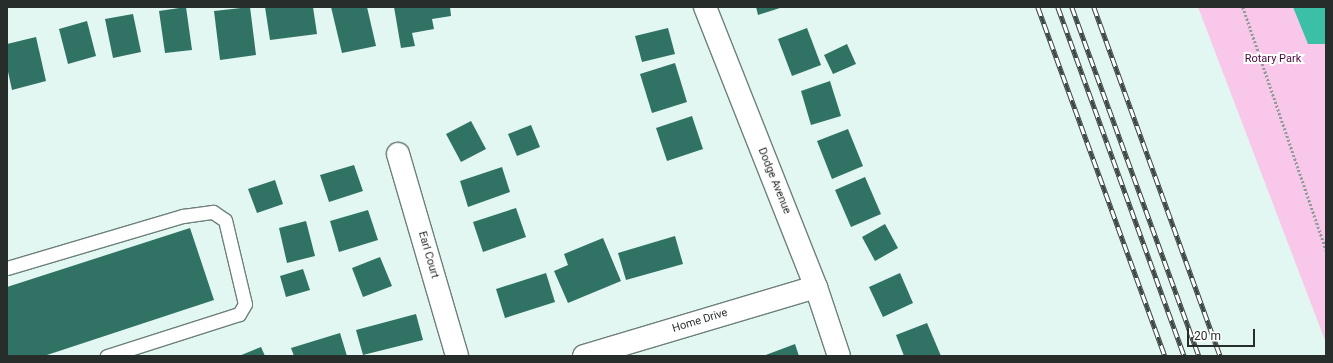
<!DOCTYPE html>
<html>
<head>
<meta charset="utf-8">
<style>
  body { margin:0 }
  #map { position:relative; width:1333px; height:363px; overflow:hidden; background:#e2f7f1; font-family:Roboto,sans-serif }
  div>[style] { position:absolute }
  .green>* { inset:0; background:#f8c7e9 }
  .water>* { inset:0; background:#3bc0a7 }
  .building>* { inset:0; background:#307365 }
  .path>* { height:2.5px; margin-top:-1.25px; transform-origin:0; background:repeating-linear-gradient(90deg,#8e9c98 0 2px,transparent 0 4px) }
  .roads { filter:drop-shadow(1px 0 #6d807b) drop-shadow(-1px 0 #6d807b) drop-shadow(0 1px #6d807b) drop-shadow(0 -1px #6d807b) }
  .service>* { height:13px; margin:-6.5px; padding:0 6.5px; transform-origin:6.5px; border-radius:6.5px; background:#fff }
  .minor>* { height:22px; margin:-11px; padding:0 11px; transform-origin:11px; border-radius:11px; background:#fff }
  .rail>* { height:4.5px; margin-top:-2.25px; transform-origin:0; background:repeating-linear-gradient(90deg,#fff 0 9px,#3e4744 0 18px); box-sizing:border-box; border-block:1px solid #3e4744 }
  span { translate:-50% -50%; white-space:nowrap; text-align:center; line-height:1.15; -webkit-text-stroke:4px #fff; paint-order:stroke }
  .park-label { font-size:11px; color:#4e063f }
  .street-label { font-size:11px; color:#262d2b }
  .frame { position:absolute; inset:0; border:8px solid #262d2b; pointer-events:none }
  .scale { position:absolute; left:1187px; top:329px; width:68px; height:18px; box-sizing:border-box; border:2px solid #262d2b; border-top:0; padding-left:5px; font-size:12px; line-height:14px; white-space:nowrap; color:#262d2b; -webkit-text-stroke:3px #fff; paint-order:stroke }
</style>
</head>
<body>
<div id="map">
  <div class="green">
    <i style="clip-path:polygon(1198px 7px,1326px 7px,1326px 343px)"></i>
  </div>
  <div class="water">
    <i style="clip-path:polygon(1293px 7px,1326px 7px,1326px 44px,1308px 44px)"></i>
  </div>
  <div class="building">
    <i style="clip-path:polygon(186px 7px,192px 50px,165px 53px,159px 11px)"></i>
    <i style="clip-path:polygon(250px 7px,256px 55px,220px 60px,214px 11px)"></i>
    <i style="clip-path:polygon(265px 7px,313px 7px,317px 34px,270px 40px)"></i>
    <i style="clip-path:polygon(331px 7px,367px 7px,376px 46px,342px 53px)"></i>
    <i style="clip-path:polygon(394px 7px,450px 7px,451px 16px,432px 19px,434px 29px,412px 33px,415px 46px,401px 48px)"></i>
    <i style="clip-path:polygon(756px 7px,783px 7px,758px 15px)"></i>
    <i style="clip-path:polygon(133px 14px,141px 52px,113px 58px,105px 19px)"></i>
    <i style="clip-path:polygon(87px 21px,96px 56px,68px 64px,59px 29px)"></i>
    <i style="clip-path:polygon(668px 28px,675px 54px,642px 62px,635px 36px)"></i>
    <i style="clip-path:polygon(807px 28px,821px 65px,792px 76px,778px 39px)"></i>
    <i style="clip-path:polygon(36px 37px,46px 81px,12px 90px,7px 67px,7px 44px)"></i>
    <i style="clip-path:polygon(847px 44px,856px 64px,833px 74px,824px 55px)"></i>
    <i style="clip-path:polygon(675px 63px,687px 102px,652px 113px,640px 74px)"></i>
    <i style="clip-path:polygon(830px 81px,841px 116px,811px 125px,801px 91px)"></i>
    <i style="clip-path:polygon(692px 116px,703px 149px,667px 161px,656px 128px)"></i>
    <i style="clip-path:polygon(471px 121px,486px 149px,461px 162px,446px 134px)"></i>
    <i style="clip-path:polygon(531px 125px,540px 147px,517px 156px,508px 134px)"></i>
    <i style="clip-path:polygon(848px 129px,863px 166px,832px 179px,817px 141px)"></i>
    <i style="clip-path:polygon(354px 165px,363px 191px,329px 202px,320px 175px)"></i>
    <i style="clip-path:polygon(502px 167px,510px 192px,468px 207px,460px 181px)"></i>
    <i style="clip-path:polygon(865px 177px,881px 214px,851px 227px,835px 190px)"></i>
    <i style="clip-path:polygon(275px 180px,283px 204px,257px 213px,248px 189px)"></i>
    <i style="clip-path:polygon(516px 208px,526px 237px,483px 252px,473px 222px)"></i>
    <i style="clip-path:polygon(368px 210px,378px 240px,339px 252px,330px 221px)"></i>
    <i style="clip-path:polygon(306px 221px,315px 256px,287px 263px,279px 228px)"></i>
    <i style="clip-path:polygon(885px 224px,898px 248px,875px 261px,862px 237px)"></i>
    <i style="clip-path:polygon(190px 228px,214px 300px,44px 356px,7px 356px,7px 287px)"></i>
    <i style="clip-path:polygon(675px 236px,683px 264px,626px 280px,618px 253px)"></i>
    <i style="clip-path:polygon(603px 238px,621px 281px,568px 303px,554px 271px,568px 265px,564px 254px)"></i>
    <i style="clip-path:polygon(380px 257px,392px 286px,363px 297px,352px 268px)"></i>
    <i style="clip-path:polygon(303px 269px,310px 290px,286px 297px,280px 276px)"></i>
    <i style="clip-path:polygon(546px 273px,555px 302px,505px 318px,496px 289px)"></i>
    <i style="clip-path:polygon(900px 273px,913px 303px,883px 317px,869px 287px)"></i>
    <i style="clip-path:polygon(416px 314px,423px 340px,363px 355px,356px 330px)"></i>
    <i style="clip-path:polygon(927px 323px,941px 356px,904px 356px,896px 335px)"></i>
    <i style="clip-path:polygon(340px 333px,347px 356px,294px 356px,291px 348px)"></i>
    <i style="clip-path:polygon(795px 344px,799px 356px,763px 356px)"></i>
    <i style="clip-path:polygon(261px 347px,265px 356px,239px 356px)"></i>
  </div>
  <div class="path">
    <i style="left:1243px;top:7px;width:257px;rotate:71.1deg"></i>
  </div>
  <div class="roads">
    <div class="service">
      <i style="left:7px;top:268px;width:184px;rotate:-16.5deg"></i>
      <i style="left:183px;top:216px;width:30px;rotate:-8deg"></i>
      <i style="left:213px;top:212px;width:14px;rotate:34deg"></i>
      <i style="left:225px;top:220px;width:86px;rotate:76.6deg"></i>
      <i style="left:245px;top:304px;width:12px;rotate:121deg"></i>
      <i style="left:239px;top:314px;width:139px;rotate:162.3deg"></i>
    </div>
    <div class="minor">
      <i style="left:705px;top:7px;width:301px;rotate:68.4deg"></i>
      <i style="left:816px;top:287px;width:73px;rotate:71.6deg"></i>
      <i style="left:398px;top:154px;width:210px;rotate:73.7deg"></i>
      <i style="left:584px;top:356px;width:242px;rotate:-16.6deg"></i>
    </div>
  </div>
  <div class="rail">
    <i style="left:1038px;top:7px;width:371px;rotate:70deg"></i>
    <i style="left:1058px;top:7px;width:371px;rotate:70.1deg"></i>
    <i style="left:1072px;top:7px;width:371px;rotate:70deg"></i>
    <i style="left:1094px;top:7px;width:371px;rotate:70.1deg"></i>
  </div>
  <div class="park-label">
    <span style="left:1273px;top:59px">Rotary Park</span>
  </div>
  <div class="street-label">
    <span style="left:774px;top:181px;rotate:68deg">Dodge Avenue</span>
    <span style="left:428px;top:255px;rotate:74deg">Earl Court</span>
    <span style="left:700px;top:321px;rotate:-17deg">Home Drive</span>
  </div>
  <div class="frame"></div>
  <div class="scale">20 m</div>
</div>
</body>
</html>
